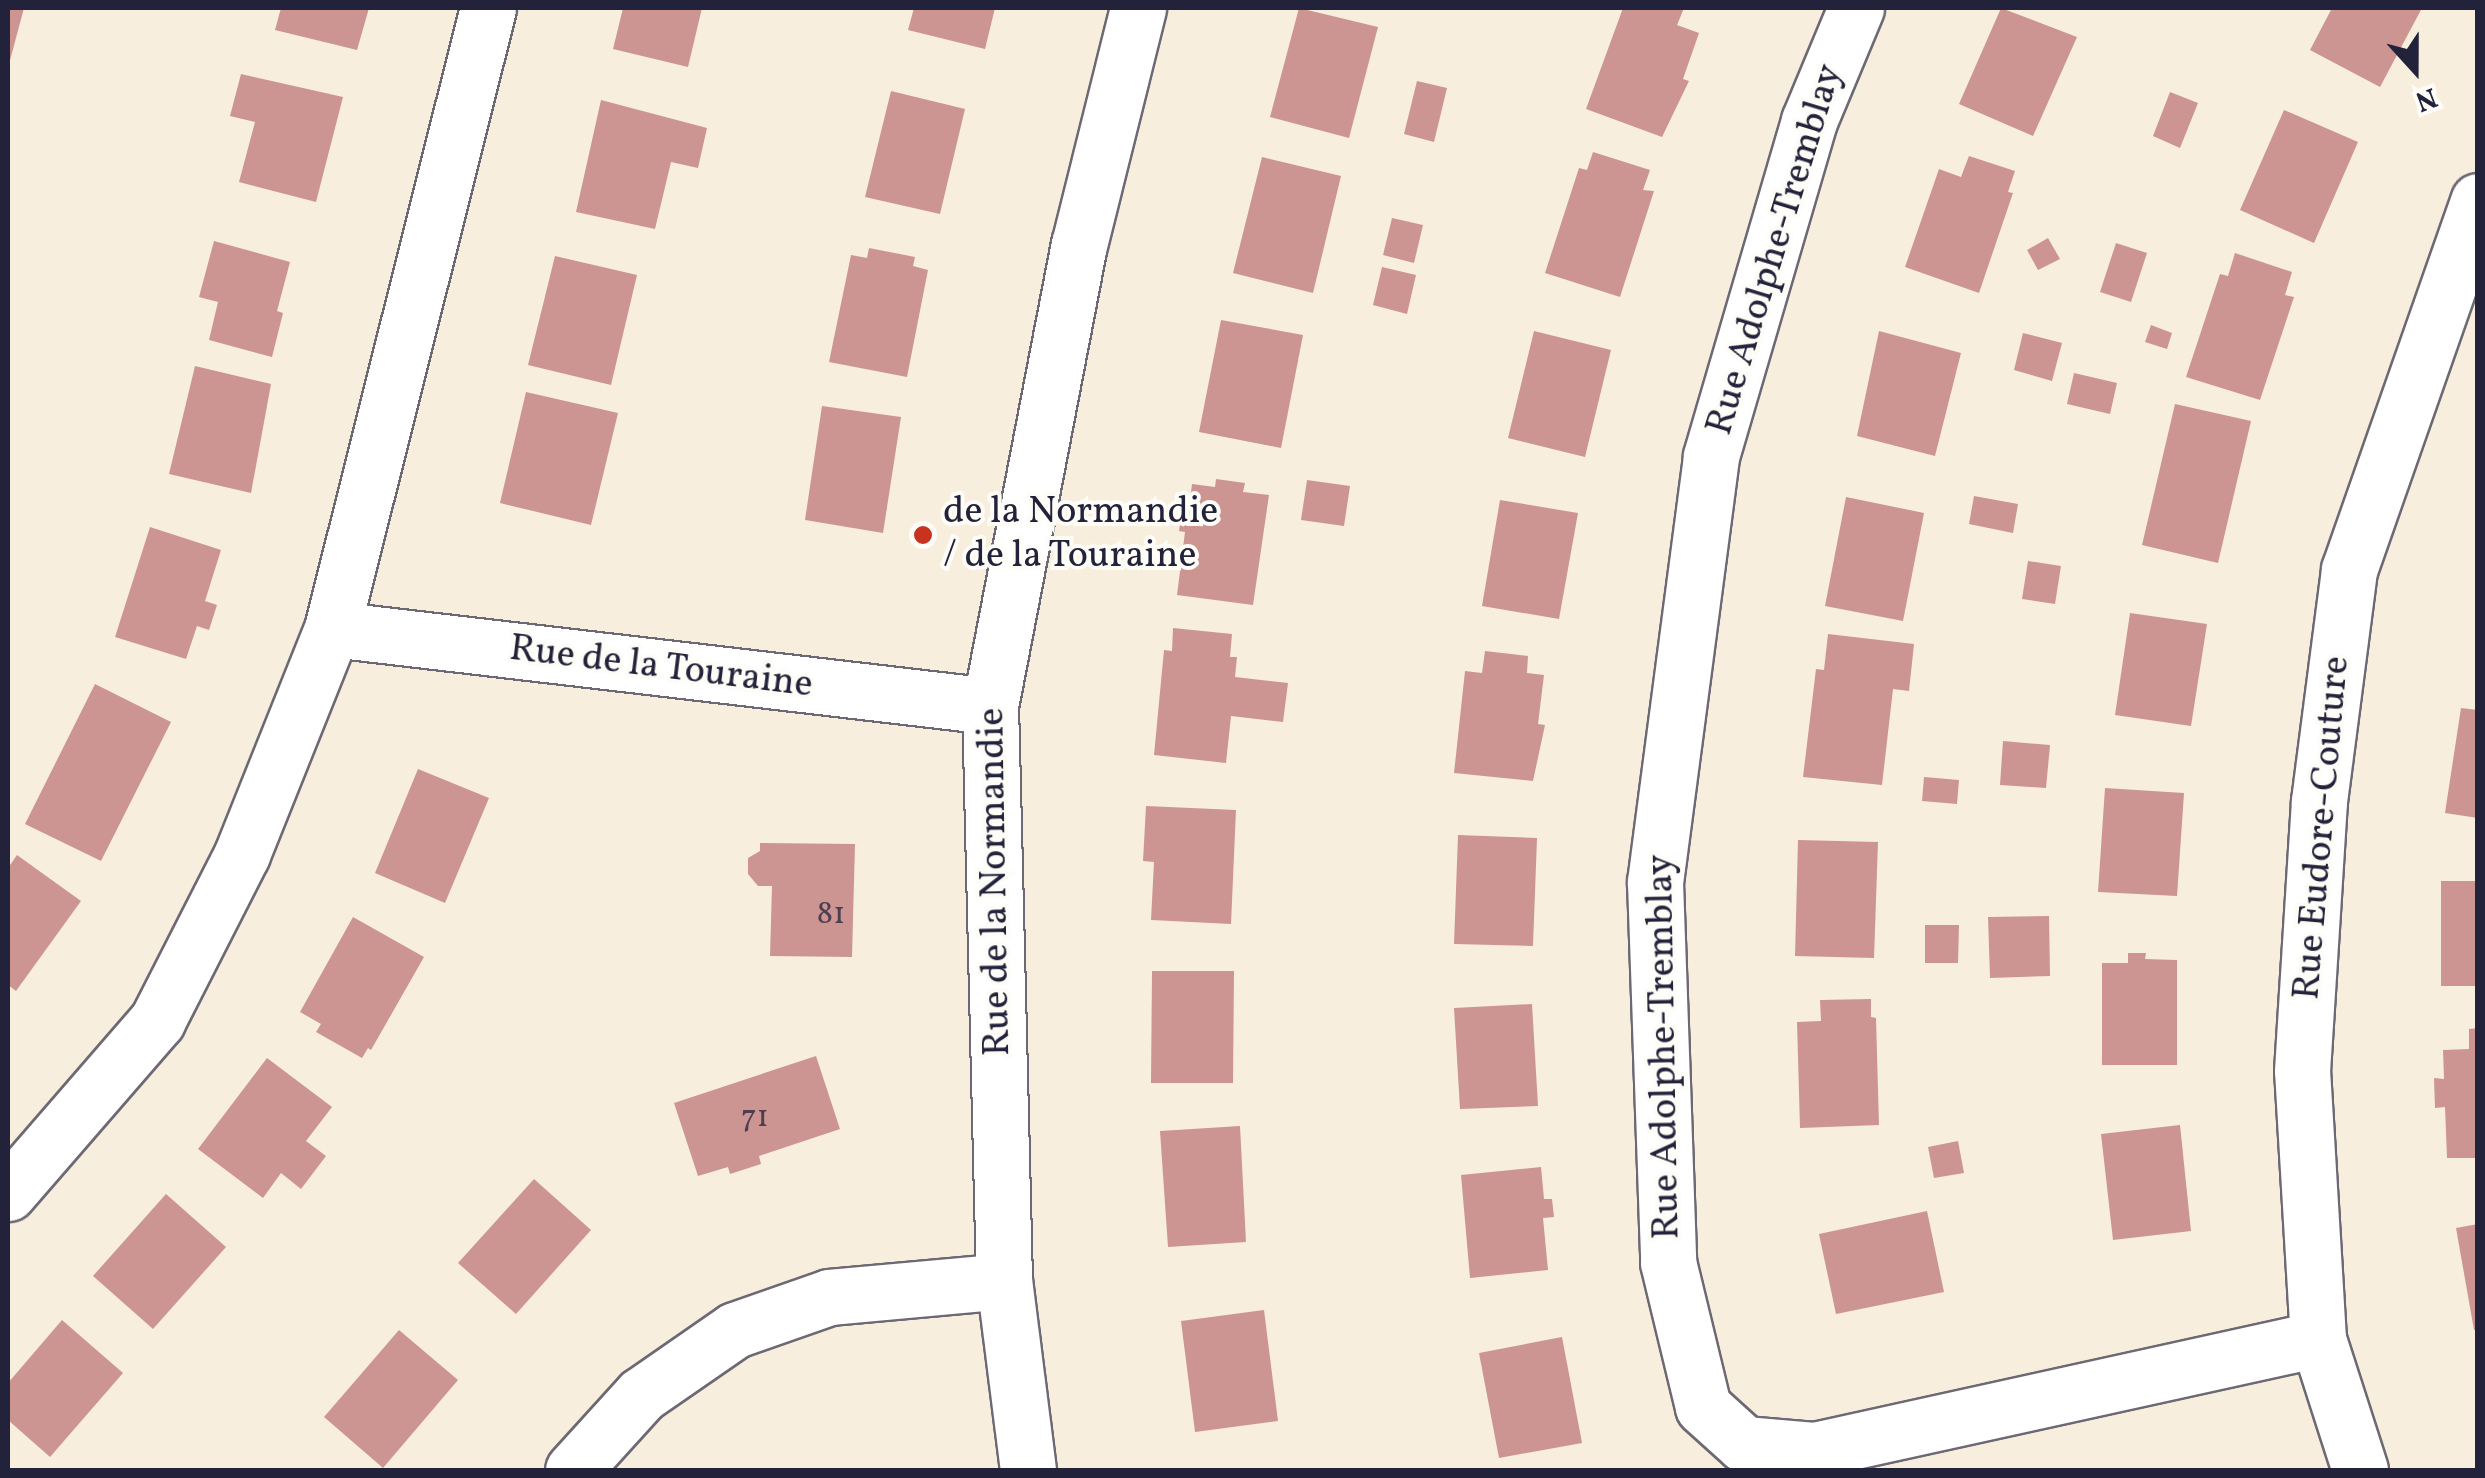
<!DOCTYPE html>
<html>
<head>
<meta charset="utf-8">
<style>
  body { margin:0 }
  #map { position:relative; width:2485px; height:1478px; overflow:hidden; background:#f8eede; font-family:Vollkorn,serif }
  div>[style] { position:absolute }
  .building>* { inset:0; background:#cd9592 }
  .roads { filter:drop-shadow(2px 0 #6d6974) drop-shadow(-2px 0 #6d6974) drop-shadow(0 2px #6d6974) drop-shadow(0 -2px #6d6974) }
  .minor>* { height:55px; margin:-27.5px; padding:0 27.5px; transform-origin:27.5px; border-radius:27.5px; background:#fff }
  .dots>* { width:28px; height:28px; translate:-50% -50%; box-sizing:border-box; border:5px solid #fdfcf7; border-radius:50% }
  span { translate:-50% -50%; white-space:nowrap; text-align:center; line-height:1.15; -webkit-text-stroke:8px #fdfcf7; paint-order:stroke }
  .number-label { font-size:32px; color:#4d3f51 }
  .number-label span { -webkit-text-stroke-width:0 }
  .street-label { font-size:38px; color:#22223b }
  .poi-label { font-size:38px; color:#22223b }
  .left { translate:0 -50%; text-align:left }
  .frame { position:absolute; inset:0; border:10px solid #22223b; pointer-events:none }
  .north { position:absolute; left:2365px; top:20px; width:100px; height:100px; -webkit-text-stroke:8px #fdfcf7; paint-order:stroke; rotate:159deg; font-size:28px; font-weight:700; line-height:40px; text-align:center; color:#22223b }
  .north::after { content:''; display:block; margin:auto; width:35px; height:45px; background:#22223b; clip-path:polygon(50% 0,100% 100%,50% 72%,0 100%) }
</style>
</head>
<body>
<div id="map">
  <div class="building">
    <i style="clip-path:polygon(8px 8px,24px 8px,9px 64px,8px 64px)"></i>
    <i style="clip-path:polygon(281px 8px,369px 8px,357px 50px,275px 30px)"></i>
    <i style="clip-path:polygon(623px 8px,702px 8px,688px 67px,613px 49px)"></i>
    <i style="clip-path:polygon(914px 8px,995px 8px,985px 49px,908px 30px)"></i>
    <i style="clip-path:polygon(1299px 8px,1378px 27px,1349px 138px,1270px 117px)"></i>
    <i style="clip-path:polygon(1623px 8px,1684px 8px,1677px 25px,1699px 33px,1683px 79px,1689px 81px,1662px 137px,1586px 109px)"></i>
    <i style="clip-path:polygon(2001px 8px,2077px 37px,2033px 136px,1959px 104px)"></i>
    <i style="clip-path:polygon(2332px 8px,2422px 8px,2380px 87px,2310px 50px)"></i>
    <i style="clip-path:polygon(241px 74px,343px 97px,316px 202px,239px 182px,255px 122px,230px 116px)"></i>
    <i style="clip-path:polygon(1417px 81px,1447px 88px,1434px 142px,1404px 134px)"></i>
    <i style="clip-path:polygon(891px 91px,965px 109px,940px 214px,865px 197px)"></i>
    <i style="clip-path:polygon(2170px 92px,2198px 103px,2180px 148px,2153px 136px)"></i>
    <i style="clip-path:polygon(601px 100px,707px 128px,698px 168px,671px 162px,655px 229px,576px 212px)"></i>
    <i style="clip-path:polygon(2284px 110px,2358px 142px,2314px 243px,2240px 210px)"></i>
    <i style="clip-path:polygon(1593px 152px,1650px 170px,1643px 190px,1654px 191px,1620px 297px,1545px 273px,1579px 168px,1587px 170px)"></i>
    <i style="clip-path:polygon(1969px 156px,2015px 171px,2008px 192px,2013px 193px,1979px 293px,1905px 267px,1939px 169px,1961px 177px)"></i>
    <i style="clip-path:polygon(1262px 157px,1341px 176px,1313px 293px,1233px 273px)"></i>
    <i style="clip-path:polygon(1392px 218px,1423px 225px,1414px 263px,1383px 255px)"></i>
    <i style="clip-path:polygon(2048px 238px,2060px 259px,2038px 270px,2027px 250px)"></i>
    <i style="clip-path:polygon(214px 241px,290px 262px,277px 311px,283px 313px,272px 357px,209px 340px,218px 302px,199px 297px)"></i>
    <i style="clip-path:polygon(2116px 243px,2147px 253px,2131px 302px,2100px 292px)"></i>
    <i style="clip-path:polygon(869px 248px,915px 257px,913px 266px,928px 270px,907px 377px,829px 362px,851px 255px,867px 258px)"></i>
    <i style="clip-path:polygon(2235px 253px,2292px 272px,2285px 295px,2294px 297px,2260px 400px,2186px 377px,2220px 274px,2228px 276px)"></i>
    <i style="clip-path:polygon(555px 256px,637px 275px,611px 385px,528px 365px)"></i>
    <i style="clip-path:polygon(1382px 267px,1416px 275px,1407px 314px,1373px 305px)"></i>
    <i style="clip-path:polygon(1221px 320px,1303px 335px,1281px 448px,1199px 432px)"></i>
    <i style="clip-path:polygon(2151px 325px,2172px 333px,2167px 349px,2145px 342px)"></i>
    <i style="clip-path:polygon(1534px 331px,1611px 350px,1585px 457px,1508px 438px)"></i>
    <i style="clip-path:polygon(1879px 331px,1961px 353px,1935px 456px,1857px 436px)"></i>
    <i style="clip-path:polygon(2023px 333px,2062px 343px,2052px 381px,2014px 370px)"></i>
    <i style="clip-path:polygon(195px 366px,271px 384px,251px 493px,169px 474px)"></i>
    <i style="clip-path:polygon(2074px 373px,2117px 383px,2110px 414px,2067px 404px)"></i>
    <i style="clip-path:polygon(526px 392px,618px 413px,591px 525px,500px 503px)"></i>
    <i style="clip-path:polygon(2175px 404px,2251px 421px,2218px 563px,2142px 545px)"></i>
    <i style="clip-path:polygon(822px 406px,901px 417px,883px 533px,805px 520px)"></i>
    <i style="clip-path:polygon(1216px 479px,1245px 483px,1243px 492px,1269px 495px,1253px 605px,1177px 595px,1185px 532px,1179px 531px,1181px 516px,1188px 516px,1192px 484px,1215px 487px)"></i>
    <i style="clip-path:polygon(1307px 480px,1350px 486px,1344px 526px,1301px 520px)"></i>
    <i style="clip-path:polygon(1974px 496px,2018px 504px,2013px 533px,1969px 524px)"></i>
    <i style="clip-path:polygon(1846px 497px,1924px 513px,1903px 621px,1825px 606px)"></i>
    <i style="clip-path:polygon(1500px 500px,1578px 513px,1559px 619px,1482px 606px)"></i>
    <i style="clip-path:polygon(150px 527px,221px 550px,205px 601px,217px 605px,209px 630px,197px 626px,186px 659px,115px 637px)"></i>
    <i style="clip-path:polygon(2028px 561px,2061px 566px,2055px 604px,2022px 599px)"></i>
    <i style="clip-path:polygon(2130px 613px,2207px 624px,2191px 726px,2115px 715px)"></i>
    <i style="clip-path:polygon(1173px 628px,1232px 634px,1230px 657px,1237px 657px,1235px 677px,1288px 683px,1283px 722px,1231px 716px,1226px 763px,1154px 755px,1164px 650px,1172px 651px)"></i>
    <i style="clip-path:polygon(1828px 634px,1914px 644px,1909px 691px,1893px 689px,1882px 785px,1803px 777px,1816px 669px,1824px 670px)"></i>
    <i style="clip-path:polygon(1485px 651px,1528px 656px,1527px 673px,1544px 675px,1538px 724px,1545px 725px,1533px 781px,1454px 773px,1465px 671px,1482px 673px)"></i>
    <i style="clip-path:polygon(95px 684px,171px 722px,101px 861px,25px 824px)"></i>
    <i style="clip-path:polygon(2461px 708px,2478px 710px,2478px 818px,2445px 813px)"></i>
    <i style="clip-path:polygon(2003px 741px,2050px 745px,2046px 788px,2000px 785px)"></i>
    <i style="clip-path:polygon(418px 769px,489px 798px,445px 903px,375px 873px)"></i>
    <i style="clip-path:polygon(1924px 777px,1959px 780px,1957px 804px,1922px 801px)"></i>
    <i style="clip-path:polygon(2105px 788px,2184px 793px,2177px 896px,2098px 892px)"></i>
    <i style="clip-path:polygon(1146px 806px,1236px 810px,1231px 924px,1151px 920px,1154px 862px,1143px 861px)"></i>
    <i style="clip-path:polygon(1458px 835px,1537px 838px,1533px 946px,1454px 944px)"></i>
    <i style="clip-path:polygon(1798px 840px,1878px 842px,1874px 958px,1795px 956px)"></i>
    <i style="clip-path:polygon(760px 843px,855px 844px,852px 957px,770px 956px,772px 886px,758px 886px,748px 874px,748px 858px,760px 851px)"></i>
    <i style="clip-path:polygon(17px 855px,81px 901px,16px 991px,8px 985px,8px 868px)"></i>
    <i style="clip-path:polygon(2441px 881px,2478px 881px,2478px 986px,2441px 986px)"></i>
    <i style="clip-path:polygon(2049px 916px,2050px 976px,1990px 978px,1988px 917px)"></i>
    <i style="clip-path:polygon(353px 917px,424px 957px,371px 1050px,368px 1048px,362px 1058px,316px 1032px,321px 1024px,300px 1012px)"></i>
    <i style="clip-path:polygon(1925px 925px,1959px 925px,1958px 963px,1925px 963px)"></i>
    <i style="clip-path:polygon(2128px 953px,2146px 953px,2145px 959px,2177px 960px,2177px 1065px,2102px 1065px,2102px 963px,2128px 963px)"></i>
    <i style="clip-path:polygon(1152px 971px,1234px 971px,1233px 1083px,1151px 1083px)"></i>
    <i style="clip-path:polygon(1871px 999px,1871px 1017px,1876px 1018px,1879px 1125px,1800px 1128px,1797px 1022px,1821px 1021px,1820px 1000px)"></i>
    <i style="clip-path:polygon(1532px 1004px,1538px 1106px,1460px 1109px,1454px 1008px)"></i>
    <i style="clip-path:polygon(2478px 1028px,2478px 1158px,2447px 1158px,2445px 1107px,2435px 1108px,2434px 1078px,2444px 1079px,2443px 1050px,2469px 1049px,2469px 1029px)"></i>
    <i style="clip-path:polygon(816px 1056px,840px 1129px,759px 1156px,761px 1164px,730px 1174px,728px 1167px,698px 1176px,674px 1103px)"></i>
    <i style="clip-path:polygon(267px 1058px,332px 1107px,306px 1141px,326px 1156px,301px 1189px,281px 1173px,263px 1198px,198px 1149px)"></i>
    <i style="clip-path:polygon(2180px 1125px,2191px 1231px,2113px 1240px,2101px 1134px)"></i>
    <i style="clip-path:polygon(1240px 1126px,1246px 1242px,1168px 1247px,1160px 1131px)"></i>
    <i style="clip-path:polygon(1958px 1141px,1964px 1173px,1934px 1178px,1928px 1147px)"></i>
    <i style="clip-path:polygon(1541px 1167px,1544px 1199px,1552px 1199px,1554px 1217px,1543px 1218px,1548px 1270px,1470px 1278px,1461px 1175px)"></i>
    <i style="clip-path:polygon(534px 1179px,591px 1230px,516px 1314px,458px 1263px)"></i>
    <i style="clip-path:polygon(166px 1194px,226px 1247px,153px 1329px,93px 1276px)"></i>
    <i style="clip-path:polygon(1927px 1211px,1944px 1292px,1836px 1314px,1819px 1234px)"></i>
    <i style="clip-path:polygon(2478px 1224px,2478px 1330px,2474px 1330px,2456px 1228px)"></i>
    <i style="clip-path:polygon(1264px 1310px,1278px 1421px,1195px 1432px,1181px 1321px)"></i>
    <i style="clip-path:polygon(62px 1320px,123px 1373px,50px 1457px,8px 1420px,8px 1383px)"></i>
    <i style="clip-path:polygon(399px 1330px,458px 1380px,383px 1468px,324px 1417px)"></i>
    <i style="clip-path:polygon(1562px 1337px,1582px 1443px,1499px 1458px,1479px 1353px)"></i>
  </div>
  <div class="roads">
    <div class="minor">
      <i style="left:1856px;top:8px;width:122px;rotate:112.6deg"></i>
      <i style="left:1809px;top:121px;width:350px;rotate:106.3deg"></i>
      <i style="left:1711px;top:457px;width:429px;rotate:97.5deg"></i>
      <i style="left:1655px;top:882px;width:380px;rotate:88deg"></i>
      <i style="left:1668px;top:1262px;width:149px;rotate:76.4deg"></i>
      <i style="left:1703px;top:1407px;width:55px;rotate:42.1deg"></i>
      <i style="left:1744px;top:1444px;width:70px;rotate:4.9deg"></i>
      <i style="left:1814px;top:1450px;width:516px;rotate:-12.42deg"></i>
      <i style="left:332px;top:629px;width:662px;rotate:6.67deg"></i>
      <i style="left:8px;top:1193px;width:228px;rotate:-49.1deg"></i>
      <i style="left:157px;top:1021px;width:187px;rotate:-63deg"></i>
      <i style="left:242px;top:854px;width:242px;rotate:-68.2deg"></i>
      <i style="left:332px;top:629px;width:640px;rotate:-75.9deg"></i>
      <i style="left:573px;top:1470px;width:101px;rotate:-47.8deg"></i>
      <i style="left:641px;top:1395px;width:114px;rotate:-34.7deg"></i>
      <i style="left:735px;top:1330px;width:100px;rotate:-19.3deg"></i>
      <i style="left:829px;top:1297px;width:176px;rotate:-5.2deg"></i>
      <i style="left:1028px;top:1470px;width:191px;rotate:-97.2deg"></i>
      <i style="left:1004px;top:1281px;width:575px;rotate:-91.39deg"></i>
      <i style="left:990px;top:706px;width:470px;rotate:-79.1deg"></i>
      <i style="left:1079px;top:245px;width:244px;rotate:-76deg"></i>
      <i style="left:2360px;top:1470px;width:138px;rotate:-107.8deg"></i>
      <i style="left:2318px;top:1339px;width:268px;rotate:-93.4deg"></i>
      <i style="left:2302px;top:1071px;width:271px;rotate:-86.4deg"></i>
      <i style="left:2319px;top:801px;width:233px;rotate:-82.6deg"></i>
      <i style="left:2349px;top:570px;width:391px;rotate:-70.7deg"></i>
    </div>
  </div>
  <div class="dots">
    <i style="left:923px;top:535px;background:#c8321e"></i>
  </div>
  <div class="number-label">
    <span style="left:831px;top:915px">81</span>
    <span style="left:755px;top:1118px">71</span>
  </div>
  <div class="street-label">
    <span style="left:1776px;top:250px;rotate:-73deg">Rue Adolphe-Tremblay</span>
    <span style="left:661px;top:668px;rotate:7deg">Rue de la Touraine</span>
    <span style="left:2323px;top:828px;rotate:-85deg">Rue Eudore-Couture</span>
    <span style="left:996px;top:882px;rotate:-91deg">Rue de la Normandie</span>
    <span style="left:1665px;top:1047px;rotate:-91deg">Rue Adolphe-Tremblay</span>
  </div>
  <div class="poi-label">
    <span class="left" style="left:943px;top:535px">de la Normandie<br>/ de la Touraine</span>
  </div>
  <div class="frame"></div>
  <div class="north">N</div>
</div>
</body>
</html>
